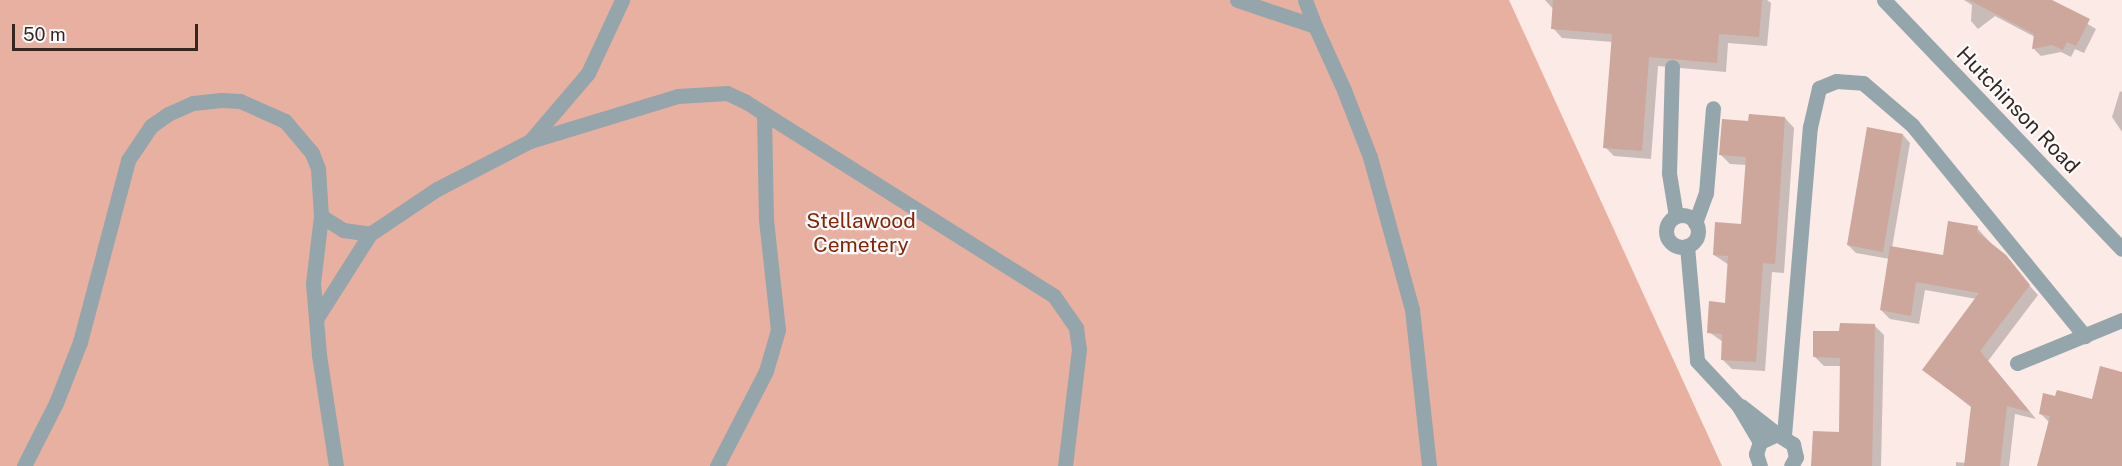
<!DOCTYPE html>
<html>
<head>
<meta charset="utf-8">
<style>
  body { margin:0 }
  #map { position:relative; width:2122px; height:466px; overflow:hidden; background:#fbeae6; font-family:"Public Sans",sans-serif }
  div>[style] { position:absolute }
  .green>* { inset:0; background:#e8b0a1 }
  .shadow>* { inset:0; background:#0003 }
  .building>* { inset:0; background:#cda69c }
  .minor>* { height:15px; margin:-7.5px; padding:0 7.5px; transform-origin:7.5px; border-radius:7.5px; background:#94a6ab }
  .minor>.ring { margin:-7.5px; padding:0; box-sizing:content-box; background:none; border:15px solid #94a6ab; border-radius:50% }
  span { translate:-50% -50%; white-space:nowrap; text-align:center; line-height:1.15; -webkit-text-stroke:4.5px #fcfcfc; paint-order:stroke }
  .street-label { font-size:21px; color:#352622 }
  .park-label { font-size:21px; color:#872408 }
  .scale { position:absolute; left:12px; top:24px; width:186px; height:27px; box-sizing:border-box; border:3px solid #352622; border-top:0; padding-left:8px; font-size:18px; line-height:21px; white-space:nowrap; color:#352622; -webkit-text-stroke:4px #fcfcfc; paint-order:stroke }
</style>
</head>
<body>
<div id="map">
  <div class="green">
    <i style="clip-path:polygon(0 0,1509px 0,1722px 466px,0 466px)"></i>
  </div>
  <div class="shadow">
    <i style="clip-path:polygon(1545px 0,1767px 0,1771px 3px,1767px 46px,1728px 43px,1726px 72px,1658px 66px,1651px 159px,1614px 156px,1605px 147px,1613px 42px,1562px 38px,1553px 28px,1554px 10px)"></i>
    <i style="clip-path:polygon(1964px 0,2048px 0,2096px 29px,2084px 53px,2075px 49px,2071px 57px,2061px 52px,2041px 56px,2034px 49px,2035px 37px,1995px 16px,1978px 29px,1971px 21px,1972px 5px)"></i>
    <i style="clip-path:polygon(2120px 91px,2122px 92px,2122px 132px,2112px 117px)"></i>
    <i style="clip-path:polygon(1785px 118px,1794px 128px,1784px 273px,1772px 272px,1765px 371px,1732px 369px,1722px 359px,1723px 342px,1709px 332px,1727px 304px,1729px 265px,1714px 255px,1743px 226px,1747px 165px,1730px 164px,1720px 154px,1750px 122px)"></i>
    <i style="clip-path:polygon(1903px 135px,1910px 143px,1892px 248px,1944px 257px,1977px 228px,2038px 295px,1988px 361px,2036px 419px,2015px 414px,2009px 466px,1956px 466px,1956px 462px,1966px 463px,1972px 408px,1924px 370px,1977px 299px,1925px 290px,1919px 324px,1890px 319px,1881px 310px,1890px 259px,1856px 253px,1848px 245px)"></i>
    <i style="clip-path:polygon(1874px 325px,1884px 335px,1881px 466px,1814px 466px,1840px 434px,1841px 366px,1824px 366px,1814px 356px,1841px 333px)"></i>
    <i style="clip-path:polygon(2122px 373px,2122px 466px,2039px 466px,2050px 423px,2040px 413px,2056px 398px,2093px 401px)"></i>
  </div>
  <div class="building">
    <i style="clip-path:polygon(1553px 0,1762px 0,1759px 37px,1719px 34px,1717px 63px,1649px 57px,1642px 151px,1603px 148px,1612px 34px,1551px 29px)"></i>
    <i style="clip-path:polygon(1969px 0,2052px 0,2090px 19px,2076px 46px,2067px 42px,2063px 50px,2052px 45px,2032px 49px,2034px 34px)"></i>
    <i style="clip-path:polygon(1749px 114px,1785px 117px,1775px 264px,1763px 263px,1756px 362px,1721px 360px,1722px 334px,1707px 333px,1709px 301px,1725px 303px,1728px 256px,1713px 255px,1715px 222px,1741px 224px,1746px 157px,1719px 155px,1722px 119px,1748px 121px)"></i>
    <i style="clip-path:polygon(1867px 127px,1903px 134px,1883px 252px,1847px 245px)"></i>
    <i style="clip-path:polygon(1948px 221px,1978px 226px,1977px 232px,2006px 255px,2030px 285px,1980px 351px,2030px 412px,2007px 406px,2000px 466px,1964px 466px,1971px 406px,1922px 370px,1979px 293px,1916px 282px,1911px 316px,1880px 310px,1890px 246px,1943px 255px)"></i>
    <i style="clip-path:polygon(1840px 323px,1875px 324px,1872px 466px,1811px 466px,1813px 431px,1839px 432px,1840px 358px,1813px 357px,1813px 331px,1839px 331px)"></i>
    <i style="clip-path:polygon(2100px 366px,2122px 372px,2122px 466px,2037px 466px,2050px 416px,2039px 414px,2043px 393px,2055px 396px,2057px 390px,2092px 399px)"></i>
  </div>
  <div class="minor">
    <i style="left:1237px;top:0;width:82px;rotate:18.4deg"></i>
    <i style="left:1315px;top:26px;width:70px;rotate:65.6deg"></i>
    <i style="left:1344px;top:90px;width:72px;rotate:68.8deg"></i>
    <i style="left:1370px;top:157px;width:158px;rotate:74.6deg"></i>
    <i style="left:1412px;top:309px;width:158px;rotate:83.8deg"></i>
    <i style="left:1305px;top:0;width:28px;rotate:69deg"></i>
    <i style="left:1884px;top:0;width:344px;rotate:46.3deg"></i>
    <i style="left:1672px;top:67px;width:106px;rotate:91.6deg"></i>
    <i style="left:1669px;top:173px;width:44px;rotate:80.8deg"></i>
    <i style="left:530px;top:141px;width:155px;rotate:-16.9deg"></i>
    <i style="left:678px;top:96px;width:49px;rotate:-3.5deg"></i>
    <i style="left:727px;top:93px;width:21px;rotate:25deg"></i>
    <i style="left:746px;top:102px;width:364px;rotate:32.2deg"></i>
    <i style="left:1054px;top:296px;width:39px;rotate:55deg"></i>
    <i style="left:1076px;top:328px;width:21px;rotate:82deg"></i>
    <i style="left:1079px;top:349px;width:118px;rotate:96.8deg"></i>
    <i class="ring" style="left:1666px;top:215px;width:17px;height:17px"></i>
    <i style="left:321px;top:216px;width:26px;rotate:32deg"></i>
    <i style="left:343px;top:230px;width:27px;rotate:8deg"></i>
    <i style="left:370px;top:234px;width:81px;rotate:-33.9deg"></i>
    <i style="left:437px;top:189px;width:105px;rotate:-27.3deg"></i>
    <i style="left:530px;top:141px;width:89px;rotate:-49.5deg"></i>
    <i style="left:588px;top:73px;width:81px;rotate:-65deg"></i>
    <i style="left:1695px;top:223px;width:32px;rotate:-70deg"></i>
    <i style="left:1706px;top:193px;width:85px;rotate:-85.3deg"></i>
    <i style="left:1687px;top:246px;width:115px;rotate:85deg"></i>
    <i style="left:1697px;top:361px;width:60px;rotate:47deg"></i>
    <i style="left:1738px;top:405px;width:43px;rotate:59.3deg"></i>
    <i style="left:316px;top:319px;width:101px;rotate:-57.6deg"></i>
    <i style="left:2017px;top:363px;width:113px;rotate:-22.3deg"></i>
    <i style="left:1741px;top:406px;width:46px;rotate:37.9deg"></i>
    <i style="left:1784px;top:435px;width:309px;rotate:-85.2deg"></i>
    <i style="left:1810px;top:127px;width:40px;rotate:-77deg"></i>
    <i style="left:1819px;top:88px;width:18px;rotate:-22deg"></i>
    <i style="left:1836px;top:81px;width:27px;rotate:4deg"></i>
    <i style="left:1863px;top:83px;width:65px;rotate:40.6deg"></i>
    <i style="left:1912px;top:125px;width:273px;rotate:50.7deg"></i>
    <i style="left:24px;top:466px;width:71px;rotate:-63.1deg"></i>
    <i style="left:56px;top:403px;width:66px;rotate:-68.5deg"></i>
    <i style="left:80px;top:342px;width:188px;rotate:-75.2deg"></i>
    <i style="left:128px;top:160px;width:41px;rotate:-55.9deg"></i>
    <i style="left:151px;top:126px;width:21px;rotate:-35deg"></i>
    <i style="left:168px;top:114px;width:27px;rotate:-24deg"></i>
    <i style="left:193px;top:103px;width:28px;rotate:-6deg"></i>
    <i style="left:221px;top:100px;width:19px;rotate:3deg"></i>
    <i style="left:240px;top:101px;width:49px;rotate:24deg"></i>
    <i style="left:285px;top:121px;width:42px;rotate:49.8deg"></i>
    <i style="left:312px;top:153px;width:17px;rotate:69deg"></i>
    <i style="left:318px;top:169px;width:47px;rotate:86.3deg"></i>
    <i style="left:321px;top:216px;width:67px;rotate:96.8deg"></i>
    <i style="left:313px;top:283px;width:72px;rotate:85.2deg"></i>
    <i style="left:319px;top:355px;width:112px;rotate:81.3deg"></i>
    <i style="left:717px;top:466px;width:107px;rotate:-62.7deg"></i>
    <i style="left:766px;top:371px;width:43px;rotate:-73.7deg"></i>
    <i style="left:778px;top:330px;width:112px;rotate:-96.2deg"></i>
    <i style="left:766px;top:219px;width:105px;rotate:-91.1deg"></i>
    <i style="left:1760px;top:466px;width:13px;rotate:-108deg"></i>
    <i style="left:1756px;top:454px;width:13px;rotate:-72deg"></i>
    <i style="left:1760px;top:442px;width:19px;rotate:-25deg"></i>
    <i style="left:1777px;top:434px;width:19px;rotate:32deg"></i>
    <i style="left:1793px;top:444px;width:13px;rotate:77deg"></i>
    <i style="left:1796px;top:457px;width:10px;rotate:119deg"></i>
  </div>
  <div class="street-label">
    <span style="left:2018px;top:110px;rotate:46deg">Hutchinson Road</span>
  </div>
  <div class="park-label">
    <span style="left:861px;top:233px">Stellawood<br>Cemetery</span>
  </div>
  <div class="scale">50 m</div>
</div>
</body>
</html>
